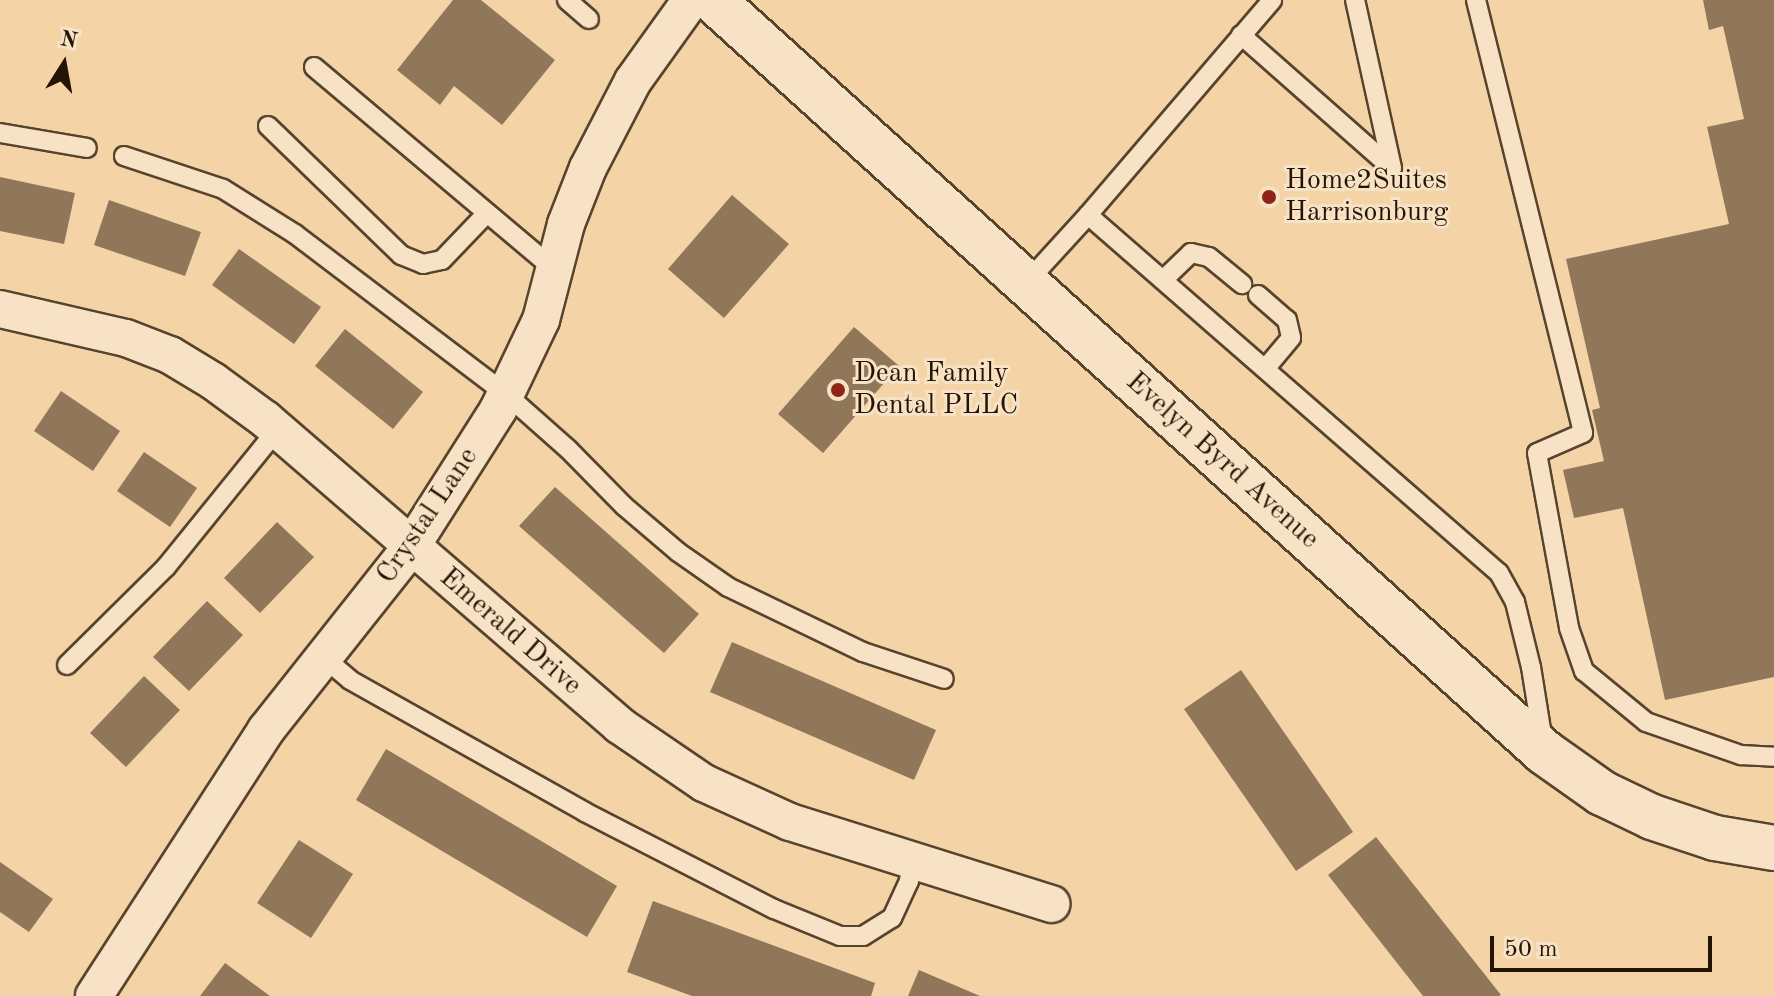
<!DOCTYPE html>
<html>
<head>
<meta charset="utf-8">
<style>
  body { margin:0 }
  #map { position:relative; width:1774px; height:996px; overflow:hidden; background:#f4d3a6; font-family:"Old Standard TT",serif }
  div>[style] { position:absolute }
  .building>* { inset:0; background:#907759 }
  .roads { filter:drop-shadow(2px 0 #57442d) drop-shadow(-2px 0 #57442d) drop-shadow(0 2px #57442d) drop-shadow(0 -2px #57442d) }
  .lane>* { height:18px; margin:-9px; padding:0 9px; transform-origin:9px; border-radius:9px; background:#f8e2c5 }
  .street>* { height:36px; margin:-18px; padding:0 18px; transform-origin:18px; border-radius:18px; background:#f8e2c5 }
  .secondary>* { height:44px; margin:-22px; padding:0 22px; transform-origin:22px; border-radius:22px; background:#f8e2c5 }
  .dots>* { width:22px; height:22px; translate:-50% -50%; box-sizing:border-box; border:4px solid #f8e2c5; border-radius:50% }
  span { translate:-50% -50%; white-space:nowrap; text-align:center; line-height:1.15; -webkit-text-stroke:6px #f8e2c5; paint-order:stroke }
  .poi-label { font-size:28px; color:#231405 }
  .left { translate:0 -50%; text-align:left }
  .street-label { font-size:28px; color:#231405 }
  .north { position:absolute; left:24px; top:24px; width:80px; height:80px; -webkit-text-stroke:6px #f8e2c5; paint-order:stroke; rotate:11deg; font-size:22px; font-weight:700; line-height:32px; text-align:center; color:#231405 }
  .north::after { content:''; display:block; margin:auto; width:28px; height:36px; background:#231405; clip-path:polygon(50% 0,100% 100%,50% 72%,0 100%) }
  .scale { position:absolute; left:1490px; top:936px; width:222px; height:36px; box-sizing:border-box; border:4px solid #231405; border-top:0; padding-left:10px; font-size:24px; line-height:28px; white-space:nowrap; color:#231405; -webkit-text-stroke:6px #f8e2c5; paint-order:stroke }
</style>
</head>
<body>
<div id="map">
  <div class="building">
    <i style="clip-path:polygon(453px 0,481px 0,555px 60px,502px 125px,454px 86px,440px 105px,397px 70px)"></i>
    <i style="clip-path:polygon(1703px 0,1774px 0,1774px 677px,1665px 700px,1623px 508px,1574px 518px,1563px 470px,1604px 461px,1592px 410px,1600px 408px,1566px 259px,1729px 224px,1707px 127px,1744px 119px,1723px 26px,1709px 30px)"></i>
    <i style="clip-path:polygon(0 177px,75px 193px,64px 244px,0 231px)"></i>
    <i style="clip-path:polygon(732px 195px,789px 244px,724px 318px,668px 269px)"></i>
    <i style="clip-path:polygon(109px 200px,201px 232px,185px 276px,94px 245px)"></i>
    <i style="clip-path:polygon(239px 249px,321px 307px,294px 344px,212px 285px)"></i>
    <i style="clip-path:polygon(854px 327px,899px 366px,823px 453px,778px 414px)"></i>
    <i style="clip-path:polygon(345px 329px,423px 392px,393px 429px,315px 366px)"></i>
    <i style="clip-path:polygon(61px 391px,120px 431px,93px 471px,34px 431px)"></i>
    <i style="clip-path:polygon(144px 452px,197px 488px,170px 527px,117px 491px)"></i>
    <i style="clip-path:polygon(555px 487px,699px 614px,664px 653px,519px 526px)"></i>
    <i style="clip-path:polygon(277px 522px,314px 557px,260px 613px,224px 578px)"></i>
    <i style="clip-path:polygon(207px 601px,243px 635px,189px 691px,153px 657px)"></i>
    <i style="clip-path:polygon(732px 642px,936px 730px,914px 780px,710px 692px)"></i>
    <i style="clip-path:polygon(1241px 670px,1353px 832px,1296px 871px,1184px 709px)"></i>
    <i style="clip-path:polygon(144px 676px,180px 710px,126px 767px,90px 733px)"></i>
    <i style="clip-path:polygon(386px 749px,617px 886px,587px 937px,356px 800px)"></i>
    <i style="clip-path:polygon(1376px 837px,1501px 995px,1499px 996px,1423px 996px,1328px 875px)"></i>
    <i style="clip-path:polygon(299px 840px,353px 874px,311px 938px,257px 903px)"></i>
    <i style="clip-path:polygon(0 862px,53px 899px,29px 932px,0 912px)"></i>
    <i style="clip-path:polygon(653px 901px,875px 983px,871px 996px,692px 996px,627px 972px)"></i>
    <i style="clip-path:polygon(225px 963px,270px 996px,200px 996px)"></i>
    <i style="clip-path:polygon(919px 970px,980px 996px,908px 996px)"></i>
  </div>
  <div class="roads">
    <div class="lane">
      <i style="left:567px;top:0;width:29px;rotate:41deg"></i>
      <i style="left:1476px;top:0;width:446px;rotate:76.1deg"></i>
      <i style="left:1583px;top:433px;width:50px;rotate:156.5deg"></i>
      <i style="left:1537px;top:453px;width:178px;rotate:79.6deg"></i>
      <i style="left:1569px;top:628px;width:46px;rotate:70.8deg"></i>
      <i style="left:1584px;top:671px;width:80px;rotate:39.4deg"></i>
      <i style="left:1646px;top:722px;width:101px;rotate:19.2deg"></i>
      <i style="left:1741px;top:755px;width:33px;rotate:3deg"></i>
      <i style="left:1241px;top:35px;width:201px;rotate:41.4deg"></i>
      <i style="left:1392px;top:168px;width:172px;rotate:-102.4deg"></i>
      <i style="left:314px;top:67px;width:314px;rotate:40.1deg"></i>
      <i style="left:268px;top:126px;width:185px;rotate:44.1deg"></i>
      <i style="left:401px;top:255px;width:24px;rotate:22deg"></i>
      <i style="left:423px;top:264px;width:19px;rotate:-12deg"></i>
      <i style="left:442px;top:260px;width:65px;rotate:-46.2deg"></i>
      <i style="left:0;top:133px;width:88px;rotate:9.8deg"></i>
      <i style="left:124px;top:156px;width:104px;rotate:18.4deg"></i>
      <i style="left:223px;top:189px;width:85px;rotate:32deg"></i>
      <i style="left:295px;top:234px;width:266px;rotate:37.2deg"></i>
      <i style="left:507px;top:395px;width:81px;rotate:41.5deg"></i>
      <i style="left:568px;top:449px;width:80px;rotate:45.5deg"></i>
      <i style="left:624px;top:506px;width:71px;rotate:40.4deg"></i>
      <i style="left:678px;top:552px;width:61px;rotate:35deg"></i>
      <i style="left:728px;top:587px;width:150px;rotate:25.7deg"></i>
      <i style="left:863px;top:652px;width:85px;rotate:18.4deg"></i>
      <i style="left:1088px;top:215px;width:283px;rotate:-49.4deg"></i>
      <i style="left:1163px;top:280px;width:39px;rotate:-44deg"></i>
      <i style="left:1191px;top:253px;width:18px;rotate:13deg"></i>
      <i style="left:1209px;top:257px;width:43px;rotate:39.3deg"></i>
      <i style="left:1026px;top:283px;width:92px;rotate:-47.6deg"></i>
      <i style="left:1088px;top:215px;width:545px;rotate:41.06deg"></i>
      <i style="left:1499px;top:573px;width:33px;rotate:61deg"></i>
      <i style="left:1515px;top:602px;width:67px;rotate:76.2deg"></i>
      <i style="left:1531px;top:667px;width:76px;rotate:80.9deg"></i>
      <i style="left:1258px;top:295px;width:38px;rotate:41deg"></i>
      <i style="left:1287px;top:320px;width:18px;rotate:77deg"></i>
      <i style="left:1291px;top:338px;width:40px;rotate:130deg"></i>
      <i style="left:323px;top:657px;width:35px;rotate:40deg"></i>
      <i style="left:350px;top:680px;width:270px;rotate:29.3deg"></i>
      <i style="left:585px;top:812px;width:212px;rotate:27.2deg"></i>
      <i style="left:774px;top:909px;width:71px;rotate:22.2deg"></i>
      <i style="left:840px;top:936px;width:23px"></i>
      <i style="left:863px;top:936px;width:34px;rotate:-32deg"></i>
      <i style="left:892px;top:918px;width:41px;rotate:-65.3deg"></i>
      <i style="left:909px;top:881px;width:20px;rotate:-81deg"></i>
      <i style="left:67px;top:665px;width:139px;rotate:-44.7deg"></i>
      <i style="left:166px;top:567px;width:176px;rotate:-51deg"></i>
    </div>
    <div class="street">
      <i style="left:0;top:309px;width:129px;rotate:13deg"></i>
      <i style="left:126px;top:338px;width:47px;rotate:21.1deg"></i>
      <i style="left:170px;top:355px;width:50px;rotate:31.2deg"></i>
      <i style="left:213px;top:381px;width:66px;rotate:36.3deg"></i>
      <i style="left:266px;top:420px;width:467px;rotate:40.8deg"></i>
      <i style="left:619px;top:725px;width:103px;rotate:34.3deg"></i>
      <i style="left:704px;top:783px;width:94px;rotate:24.4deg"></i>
      <i style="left:790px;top:822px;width:274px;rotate:17.4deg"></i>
      <i style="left:94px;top:996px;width:317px;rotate:-57.1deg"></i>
      <i style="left:266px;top:730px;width:233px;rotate:-51.6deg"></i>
      <i style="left:411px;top:547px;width:162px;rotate:-57.6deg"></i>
      <i style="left:498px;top:410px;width:100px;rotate:-64.5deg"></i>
      <i style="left:541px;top:320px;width:99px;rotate:-75.4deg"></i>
      <i style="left:566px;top:224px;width:60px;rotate:-68.6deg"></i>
      <i style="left:588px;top:168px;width:98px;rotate:-62.7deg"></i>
      <i style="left:633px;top:81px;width:100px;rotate:-54.4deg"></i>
    </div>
    <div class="secondary">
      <i style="left:713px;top:0;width:1121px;rotate:42.14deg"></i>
      <i style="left:1544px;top:752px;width:71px;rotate:35.3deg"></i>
      <i style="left:1602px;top:793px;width:55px;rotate:25.6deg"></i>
      <i style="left:1652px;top:817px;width:66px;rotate:18.4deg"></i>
      <i style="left:1715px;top:838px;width:60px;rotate:9.6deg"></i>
    </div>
  </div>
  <div class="dots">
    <i style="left:1269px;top:197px;background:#8f2418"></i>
    <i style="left:838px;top:390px;background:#8f2418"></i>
  </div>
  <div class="poi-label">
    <span class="left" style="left:1285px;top:197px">Home2Suites<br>Harrisonburg</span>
    <span class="left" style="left:854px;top:390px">Dean Family<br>Dental PLLC</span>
  </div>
  <div class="street-label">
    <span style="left:1222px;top:461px;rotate:42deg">Evelyn Byrd Avenue</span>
    <span style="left:428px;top:516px;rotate:-56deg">Crystal Lane</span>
    <span style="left:510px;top:632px;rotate:41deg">Emerald Drive</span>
  </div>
  <div class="north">N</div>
  <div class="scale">50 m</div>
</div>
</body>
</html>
